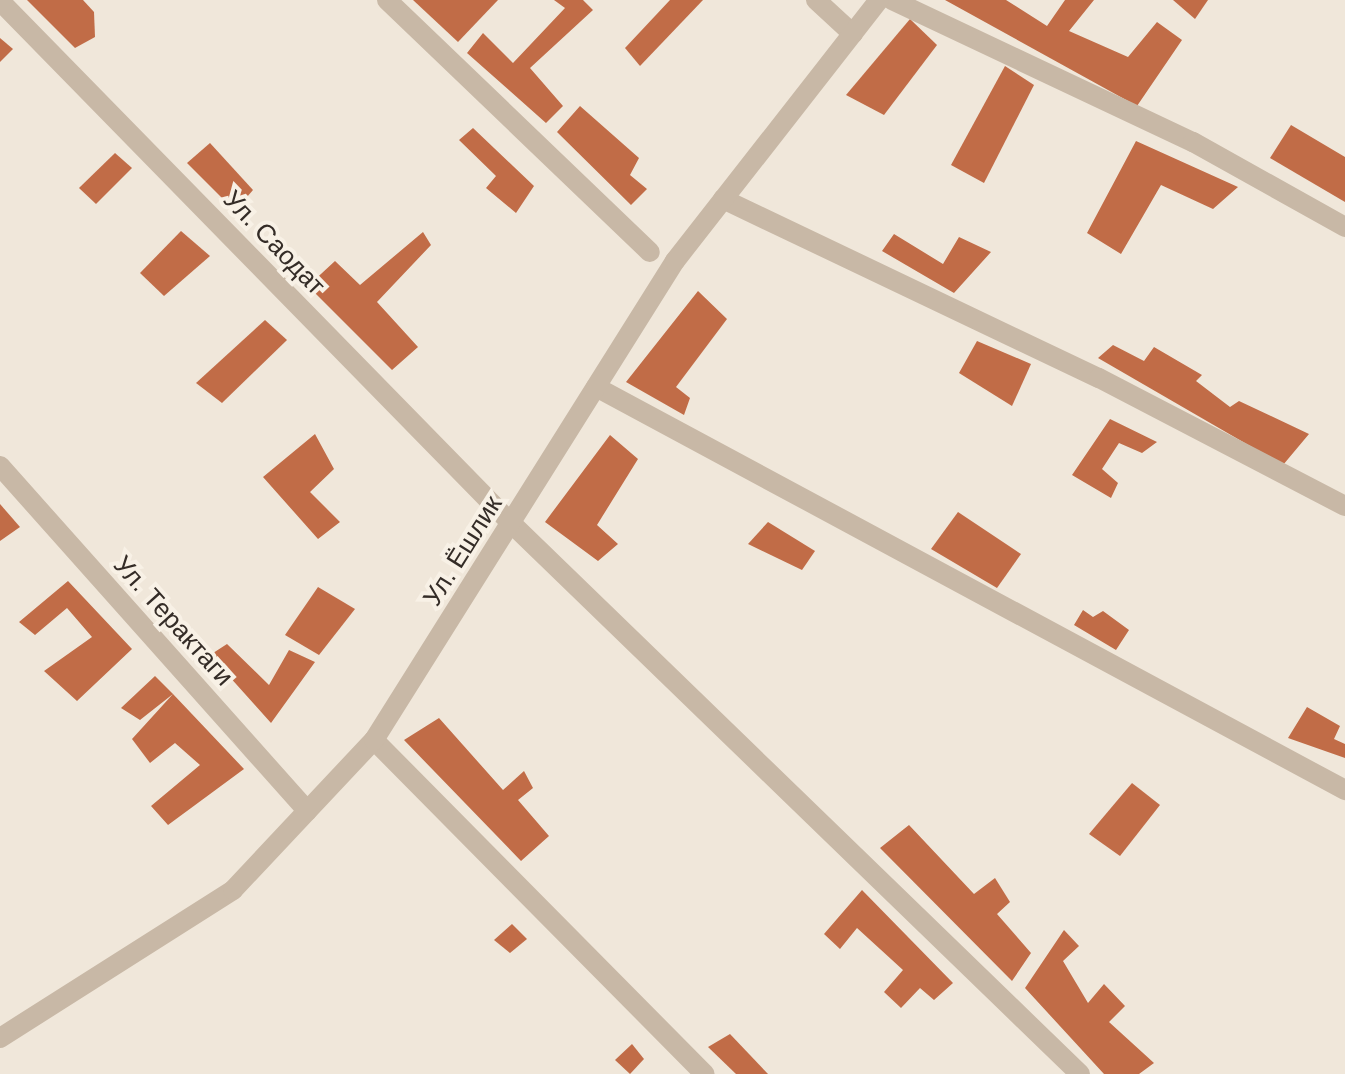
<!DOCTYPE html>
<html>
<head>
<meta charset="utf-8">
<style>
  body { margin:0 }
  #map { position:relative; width:1345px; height:1074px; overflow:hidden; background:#f0e7da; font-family:Helvetica,sans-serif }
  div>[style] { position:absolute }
  .building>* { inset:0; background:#c16c47 }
  .minor>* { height:20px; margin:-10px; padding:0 10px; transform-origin:10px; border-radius:10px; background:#c8b8a6 }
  span { translate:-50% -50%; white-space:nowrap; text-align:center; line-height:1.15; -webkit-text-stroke:8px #f8f1e6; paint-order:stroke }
  .street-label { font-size:26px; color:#342c27 }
</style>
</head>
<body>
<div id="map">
  <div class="building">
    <i style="clip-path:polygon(27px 0,83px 0,94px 12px,95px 37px,75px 48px)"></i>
    <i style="clip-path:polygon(413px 0,498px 0,458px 42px)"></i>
    <i style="clip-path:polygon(554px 0,583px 0,593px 10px,530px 68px,563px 106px,546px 123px,467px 53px,483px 33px,513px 63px,565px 8px)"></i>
    <i style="clip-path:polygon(670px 0,703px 0,640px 66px,625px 48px)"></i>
    <i style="clip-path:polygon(945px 0,1006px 0,1047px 26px,1065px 0,1094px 0,1069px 31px,1128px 57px,1157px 22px,1182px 40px,1137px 106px)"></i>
    <i style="clip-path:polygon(1173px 0,1208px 0,1195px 19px)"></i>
    <i style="clip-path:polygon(910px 19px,937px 45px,884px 115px,846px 95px)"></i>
    <i style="clip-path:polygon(0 38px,13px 49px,0 62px)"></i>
    <i style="clip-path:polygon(1005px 66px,1034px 85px,984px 183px,951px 165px)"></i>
    <i style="clip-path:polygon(580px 106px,639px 158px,630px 175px,647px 189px,631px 205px,557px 132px)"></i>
    <i style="clip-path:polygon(1291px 125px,1345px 157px,1345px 202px,1270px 158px)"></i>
    <i style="clip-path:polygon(473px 128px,534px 186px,516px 213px,486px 188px,496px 176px,459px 140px)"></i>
    <i style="clip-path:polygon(1136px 141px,1238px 187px,1213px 209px,1161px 185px,1121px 254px,1087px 233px)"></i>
    <i style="clip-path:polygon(210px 143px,253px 190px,235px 211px,187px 163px)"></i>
    <i style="clip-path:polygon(115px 153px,132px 168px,96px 204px,79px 188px)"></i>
    <i style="clip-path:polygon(181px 231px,210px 256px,164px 296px,140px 273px)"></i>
    <i style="clip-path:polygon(423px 232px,431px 245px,377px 302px,418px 347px,392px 370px,308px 286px,335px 261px,360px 285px)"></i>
    <i style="clip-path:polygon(894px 234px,943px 264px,959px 237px,991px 252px,954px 293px,882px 251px)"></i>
    <i style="clip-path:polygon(698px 291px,727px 319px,676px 387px,690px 398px,684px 415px,626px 382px)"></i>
    <i style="clip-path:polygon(265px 320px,287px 340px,222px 403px,196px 383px)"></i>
    <i style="clip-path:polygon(977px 341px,1031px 364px,1012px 406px,959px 373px)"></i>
    <i style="clip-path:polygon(1113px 345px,1144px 361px,1154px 347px,1202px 375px,1196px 381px,1230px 407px,1239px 401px,1309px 434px,1283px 465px,1098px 358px)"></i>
    <i style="clip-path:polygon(1110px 419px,1157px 442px,1142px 453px,1119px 443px,1102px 469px,1118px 483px,1111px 498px,1072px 475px)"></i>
    <i style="clip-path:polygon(315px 434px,334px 469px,310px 492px,340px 522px,318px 539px,263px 477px)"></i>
    <i style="clip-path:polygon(610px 435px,638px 459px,597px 525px,618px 544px,598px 561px,545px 522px)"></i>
    <i style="clip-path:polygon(0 504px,20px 527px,0 541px)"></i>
    <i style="clip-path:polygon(958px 512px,1021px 554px,997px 588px,931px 549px)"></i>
    <i style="clip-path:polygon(768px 522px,815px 551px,802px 570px,748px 544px)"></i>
    <i style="clip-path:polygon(68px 581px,132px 649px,77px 701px,44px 671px,92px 637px,67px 608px,35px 635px,19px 622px)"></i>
    <i style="clip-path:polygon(318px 587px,355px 609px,319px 655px,285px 635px)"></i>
    <i style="clip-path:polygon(1083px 610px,1093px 617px,1103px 611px,1129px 630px,1116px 650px,1074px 625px)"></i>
    <i style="clip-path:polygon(227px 644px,269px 685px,289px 650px,315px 662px,271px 723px,210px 655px)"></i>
    <i style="clip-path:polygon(155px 676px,173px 694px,244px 769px,168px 825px,151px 806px,200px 765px,175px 743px,150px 763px,132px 739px,173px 694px,140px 720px,121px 708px)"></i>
    <i style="clip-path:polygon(1307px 707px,1340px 726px,1334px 739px,1345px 744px,1345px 758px,1288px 738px)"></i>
    <i style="clip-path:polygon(439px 718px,503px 790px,524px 771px,533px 788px,518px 800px,549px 836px,521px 861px,404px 740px)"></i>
    <i style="clip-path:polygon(1132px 783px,1160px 805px,1120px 856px,1089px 834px)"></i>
    <i style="clip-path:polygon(909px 825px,974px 894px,995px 878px,1010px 902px,997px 914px,1031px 953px,1012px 981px,880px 848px)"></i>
    <i style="clip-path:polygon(862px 890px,953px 983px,934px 1000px,920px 988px,901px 1008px,884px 992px,903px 970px,857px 928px,840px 949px,824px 934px)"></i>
    <i style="clip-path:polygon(512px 924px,527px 939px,510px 953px,494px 940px)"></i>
    <i style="clip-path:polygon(1064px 930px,1079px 946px,1063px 961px,1088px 1003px,1104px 984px,1125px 1006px,1109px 1022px,1154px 1063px,1139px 1074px,1104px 1074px,1025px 988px)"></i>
    <i style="clip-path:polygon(730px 1034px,768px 1074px,736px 1074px,708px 1047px)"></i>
    <i style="clip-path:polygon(632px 1044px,644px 1059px,630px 1074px,615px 1060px)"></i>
  </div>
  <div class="minor">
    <i style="left:387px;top:0;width:364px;rotate:43.8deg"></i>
    <i style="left:816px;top:0;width:50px;rotate:42.6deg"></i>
    <i style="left:892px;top:0;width:333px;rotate:25.3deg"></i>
    <i style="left:1193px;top:142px;width:174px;rotate:29.2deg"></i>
    <i style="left:0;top:1px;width:730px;rotate:45.61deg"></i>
    <i style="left:511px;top:523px;width:792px;rotate:44.08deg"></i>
    <i style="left:723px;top:199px;width:416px;rotate:25.5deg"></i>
    <i style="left:1099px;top:378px;width:277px;rotate:27.5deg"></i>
    <i style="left:596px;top:387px;width:851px;rotate:28.28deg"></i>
    <i style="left:0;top:466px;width:462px;rotate:48.3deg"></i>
    <i style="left:374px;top:740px;width:470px;rotate:45.3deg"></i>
    <i style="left:0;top:1038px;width:276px;rotate:-32.4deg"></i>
    <i style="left:233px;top:890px;width:206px;rotate:-46.8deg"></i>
    <i style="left:374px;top:740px;width:566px;rotate:-57.86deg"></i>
    <i style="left:675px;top:261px;width:331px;rotate:-52deg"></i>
  </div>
  <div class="street-label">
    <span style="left:274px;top:243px;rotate:46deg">Ул. Саодат</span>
    <span style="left:463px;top:551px;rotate:-58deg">Ул. Ёшлик</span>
    <span style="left:173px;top:621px;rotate:48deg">Ул. Терактаги</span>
  </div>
</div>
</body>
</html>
